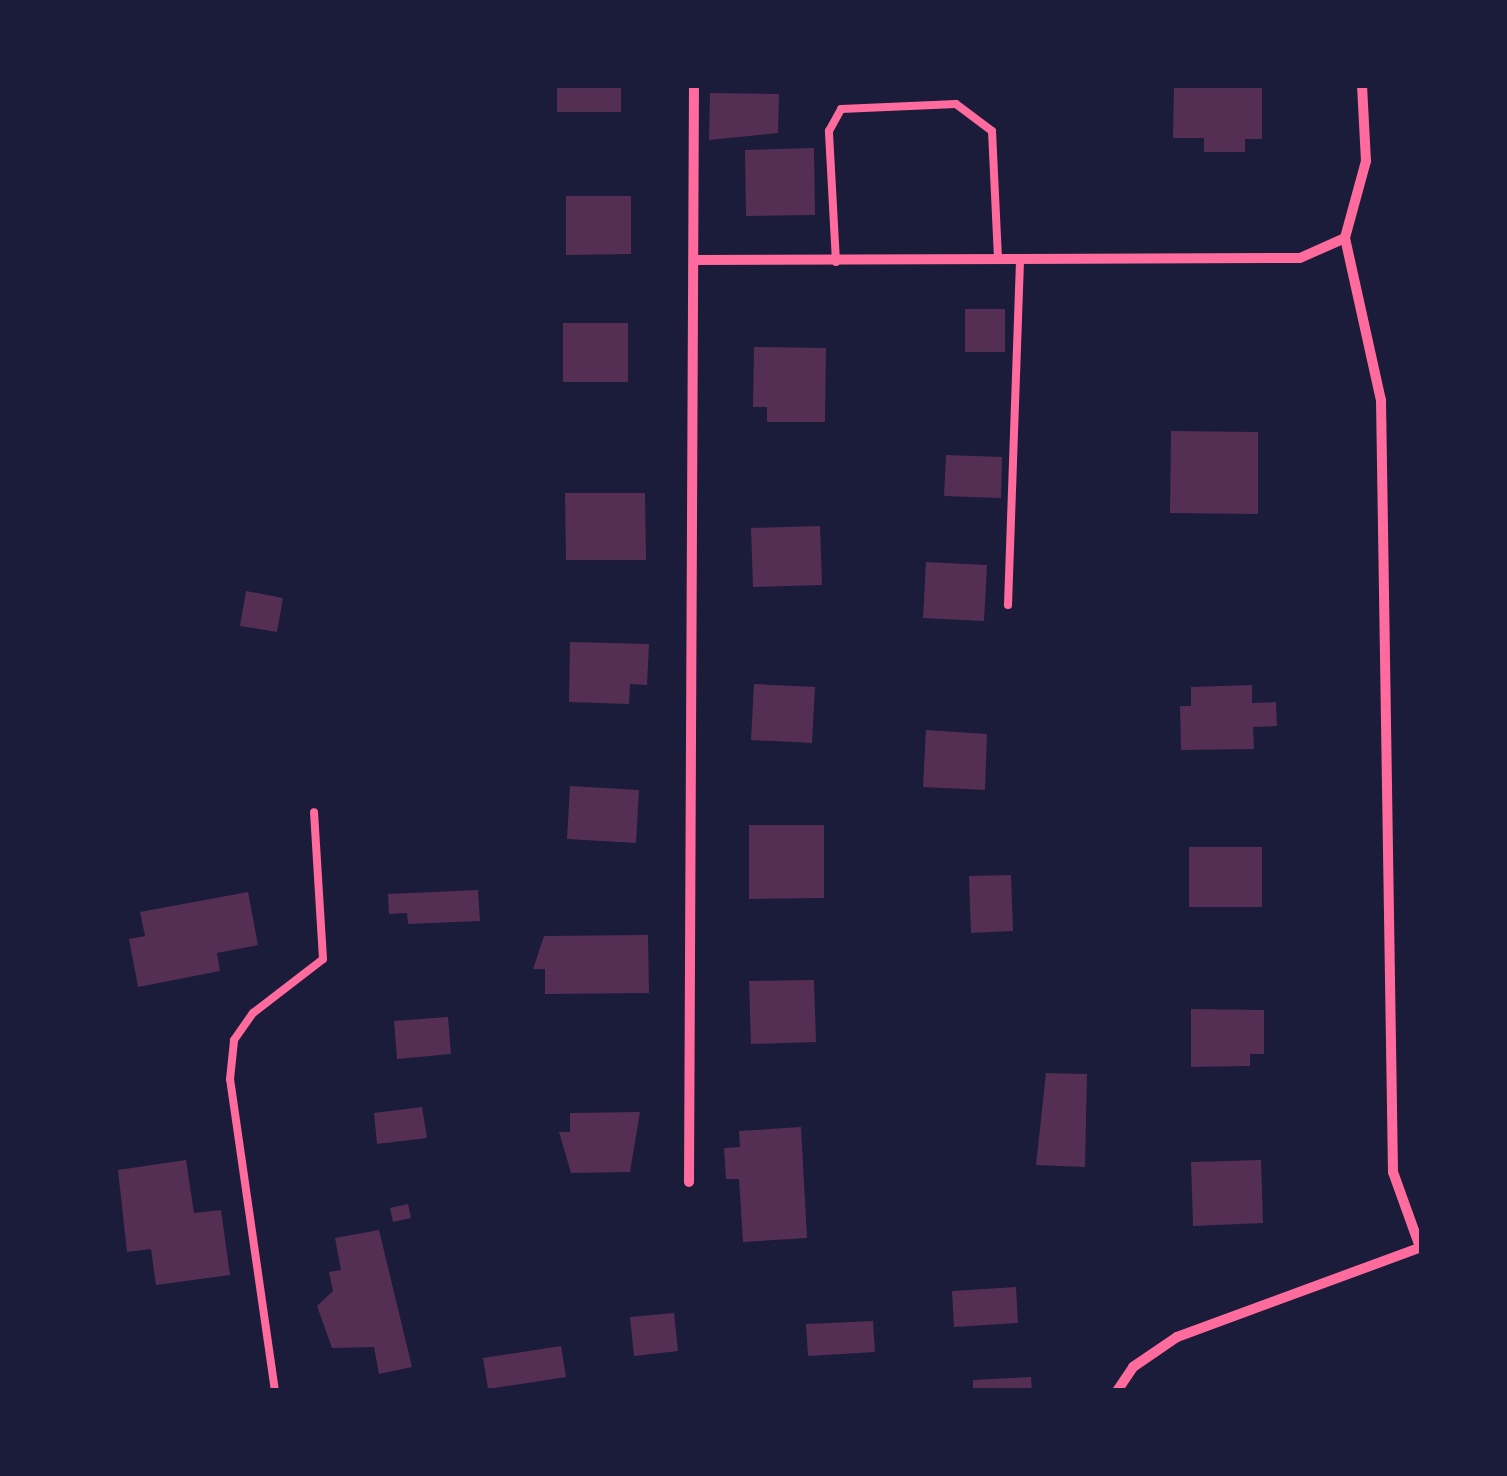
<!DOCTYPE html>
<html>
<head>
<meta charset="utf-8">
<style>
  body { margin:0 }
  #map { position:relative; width:1507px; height:1476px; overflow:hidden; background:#1b1b3a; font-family:Mulish,sans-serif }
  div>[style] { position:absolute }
  .building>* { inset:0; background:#542f53 }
  .service>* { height:8px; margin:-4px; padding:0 4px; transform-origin:4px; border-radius:4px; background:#ff6b9d }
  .minor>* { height:10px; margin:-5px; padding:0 5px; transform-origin:5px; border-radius:5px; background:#ff6b9d }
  span { translate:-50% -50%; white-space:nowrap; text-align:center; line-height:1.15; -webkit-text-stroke:8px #1b1b3a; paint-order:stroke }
  .frame { position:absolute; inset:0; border:88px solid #1b1b3a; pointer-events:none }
</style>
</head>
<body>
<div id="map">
  <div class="building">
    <i style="clip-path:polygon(557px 85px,621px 85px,621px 112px,557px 112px)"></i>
    <i style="clip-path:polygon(1174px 85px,1262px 85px,1262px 139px,1245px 139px,1245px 152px,1204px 152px,1204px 138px,1173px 138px)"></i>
    <i style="clip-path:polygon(710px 93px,779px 94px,778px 133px,709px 140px)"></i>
    <i style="clip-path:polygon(814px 148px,815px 215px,746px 216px,745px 150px)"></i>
    <i style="clip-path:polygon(566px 196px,631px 196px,631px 254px,566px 255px)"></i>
    <i style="clip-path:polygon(965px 309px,1005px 309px,1005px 352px,965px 352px)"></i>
    <i style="clip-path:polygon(563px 323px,628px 323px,628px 382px,563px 382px)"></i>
    <i style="clip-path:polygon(754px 347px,826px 348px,825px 422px,767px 422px,767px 407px,753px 407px)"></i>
    <i style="clip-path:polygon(1171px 431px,1258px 432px,1258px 514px,1170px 513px)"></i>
    <i style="clip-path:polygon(946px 455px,1002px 457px,1001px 498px,944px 496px)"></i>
    <i style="clip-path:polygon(565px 493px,645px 493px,646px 560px,566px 560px)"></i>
    <i style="clip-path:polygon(820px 526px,822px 585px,753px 587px,751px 528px)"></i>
    <i style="clip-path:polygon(926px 562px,987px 565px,984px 621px,923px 618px)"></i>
    <i style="clip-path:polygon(246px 591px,283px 598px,277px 632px,240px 626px)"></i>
    <i style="clip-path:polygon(570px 642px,649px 644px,647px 685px,630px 684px,629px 704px,569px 702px)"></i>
    <i style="clip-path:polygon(754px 684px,815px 687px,812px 743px,751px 740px)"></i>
    <i style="clip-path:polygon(1252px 685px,1252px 703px,1276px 702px,1277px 726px,1253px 727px,1254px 749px,1181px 750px,1180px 706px,1191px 706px,1191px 687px)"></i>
    <i style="clip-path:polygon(926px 730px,987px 734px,985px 790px,923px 787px)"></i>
    <i style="clip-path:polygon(570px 786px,639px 790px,636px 843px,567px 839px)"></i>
    <i style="clip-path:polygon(749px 825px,824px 825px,824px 898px,749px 899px)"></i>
    <i style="clip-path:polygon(1189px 847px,1262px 847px,1262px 907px,1189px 907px)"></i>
    <i style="clip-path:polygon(1011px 875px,1013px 931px,971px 933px,969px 876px)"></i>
    <i style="clip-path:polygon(478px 890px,480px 921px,408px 924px,407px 913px,389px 914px,388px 894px)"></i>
    <i style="clip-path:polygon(248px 892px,258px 945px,217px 953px,220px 971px,138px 987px,129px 939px,145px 936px,140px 912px)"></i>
    <i style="clip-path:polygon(648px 935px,649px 993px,545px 994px,545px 969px,533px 969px,544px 936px)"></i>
    <i style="clip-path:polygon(814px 980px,816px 1042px,751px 1044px,749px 981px)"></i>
    <i style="clip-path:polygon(1191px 1009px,1264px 1010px,1264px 1054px,1250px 1054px,1250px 1066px,1191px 1067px)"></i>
    <i style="clip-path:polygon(448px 1017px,451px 1054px,397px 1059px,394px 1021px)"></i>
    <i style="clip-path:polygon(1046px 1073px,1087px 1074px,1085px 1167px,1036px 1165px)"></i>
    <i style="clip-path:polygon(422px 1107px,427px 1138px,377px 1144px,374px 1113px)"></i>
    <i style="clip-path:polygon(640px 1112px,630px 1172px,571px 1173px,559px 1132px,570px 1132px,570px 1113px)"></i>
    <i style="clip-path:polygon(801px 1127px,807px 1238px,743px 1242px,739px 1179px,726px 1179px,724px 1148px,740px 1147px,739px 1131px)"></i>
    <i style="clip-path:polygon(186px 1160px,194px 1213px,221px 1210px,230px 1275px,156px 1285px,151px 1249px,127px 1252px,118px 1170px)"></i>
    <i style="clip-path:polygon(1261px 1160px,1263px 1223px,1193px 1226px,1191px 1162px)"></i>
    <i style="clip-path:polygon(408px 1204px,411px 1218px,393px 1222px,390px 1208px)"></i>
    <i style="clip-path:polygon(379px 1230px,412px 1367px,379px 1374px,374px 1347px,332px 1348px,317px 1306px,333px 1291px,329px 1272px,341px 1270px,335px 1238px)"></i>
    <i style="clip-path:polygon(1016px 1287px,1018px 1323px,954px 1327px,952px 1291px)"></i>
    <i style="clip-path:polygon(674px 1313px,678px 1351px,634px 1356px,630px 1317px)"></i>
    <i style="clip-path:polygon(873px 1321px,875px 1352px,808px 1356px,806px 1324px)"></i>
    <i style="clip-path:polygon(561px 1346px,566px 1377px,488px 1389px,483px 1358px)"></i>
    <i style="clip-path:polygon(1031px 1377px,1032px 1391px,973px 1391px,973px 1380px)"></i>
  </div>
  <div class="service">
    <i style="left:836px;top:262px;width:131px;rotate:-93.1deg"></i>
    <i style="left:829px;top:131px;width:25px;rotate:-61deg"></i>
    <i style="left:841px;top:109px;width:115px;rotate:-2.5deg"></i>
    <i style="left:956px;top:104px;width:45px;rotate:36.9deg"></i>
    <i style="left:992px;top:131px;width:128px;rotate:87.3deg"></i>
    <i style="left:1008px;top:605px;width:346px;rotate:-88deg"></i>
    <i style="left:275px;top:1391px;width:315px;rotate:-98.2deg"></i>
    <i style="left:230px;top:1079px;width:39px;rotate:-84deg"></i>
    <i style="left:234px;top:1040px;width:33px;rotate:-55deg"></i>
    <i style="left:253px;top:1013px;width:88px;rotate:-37.6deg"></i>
    <i style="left:323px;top:959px;width:147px;rotate:-93.5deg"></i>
  </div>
  <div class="minor">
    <i style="left:1362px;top:85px;width:76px;rotate:87deg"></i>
    <i style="left:1366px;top:161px;width:80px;rotate:105.3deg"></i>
    <i style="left:1345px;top:238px;width:166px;rotate:77.5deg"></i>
    <i style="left:1381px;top:400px;width:772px;rotate:89.11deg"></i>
    <i style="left:1393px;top:1172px;width:80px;rotate:70.2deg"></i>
    <i style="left:694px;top:260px;width:606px;rotate:-0.19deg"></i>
    <i style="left:1300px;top:258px;width:49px;rotate:-24deg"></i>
    <i style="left:689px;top:1182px;width:1097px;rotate:-89.74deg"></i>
    <i style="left:1117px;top:1391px;width:29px;rotate:-56deg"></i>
    <i style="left:1133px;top:1367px;width:53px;rotate:-34.3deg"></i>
    <i style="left:1177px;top:1337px;width:261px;rotate:-20.2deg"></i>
  </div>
  <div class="frame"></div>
</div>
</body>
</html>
